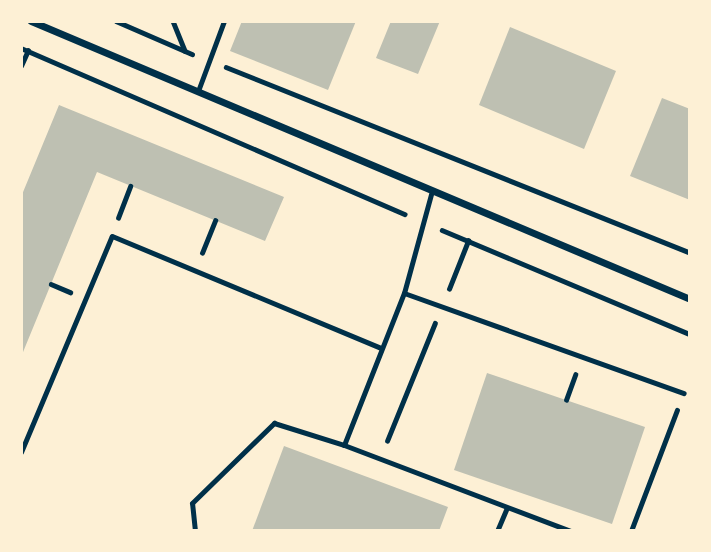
<!DOCTYPE html>
<html>
<head>
<meta charset="utf-8">
<style>
  body { margin:0 }
  #map { position:relative; width:711px; height:552px; overflow:hidden; background:#fdf0d5; font-family:"Crimson Pro",serif }
  div>[style] { position:absolute }
  .building>* { inset:0; background:#bec0b2 }
  .path>* { height:4.5px; margin:-2.25px; padding:0 2.25px; transform-origin:2.25px; border-radius:2.25px; background:#003049 }
  .service>* { height:5px; margin:-2.5px; padding:0 2.5px; transform-origin:2.5px; border-radius:2.5px; background:#003049 }
  .minor>* { height:7px; margin:-3.5px; padding:0 3.5px; transform-origin:3.5px; border-radius:3.5px; background:#003049 }
  span { translate:-50% -50%; white-space:nowrap; text-align:center; line-height:1.15; -webkit-text-stroke:6px #fdf0d5; paint-order:stroke }
  .frame { position:absolute; inset:0; border:23px solid #fdf0d5; pointer-events:none }
</style>
</head>
<body>
<div id="map">
  <div class="building">
    <i style="clip-path:polygon(242px 21px,356px 21px,328px 90px,230px 51px)"></i>
    <i style="clip-path:polygon(391px 21px,440px 21px,418px 74px,376px 58px)"></i>
    <i style="clip-path:polygon(510px 27px,616px 71px,584px 149px,479px 105px)"></i>
    <i style="clip-path:polygon(662px 98px,690px 109px,690px 200px,630px 176px)"></i>
    <i style="clip-path:polygon(59px 105px,284px 197px,265px 241px,97px 172px,21px 357px,21px 197px)"></i>
    <i style="clip-path:polygon(487px 373px,645px 427px,612px 524px,454px 470px)"></i>
    <i style="clip-path:polygon(284px 446px,448px 507px,439px 531px,252px 531px)"></i>
  </div>
  <div class="path">
    <i style="left:116px;top:21px;width:83px;rotate:23.5deg"></i>
    <i style="left:173px;top:21px;width:32px;rotate:68deg"></i>
    <i style="left:21px;top:48px;width:418px;rotate:23.4deg"></i>
    <i style="left:21px;top:66px;width:17px;rotate:-66deg"></i>
    <i style="left:226px;top:67px;width:500px;rotate:21.8deg"></i>
    <i style="left:118px;top:218px;width:34px;rotate:-69deg"></i>
    <i style="left:442px;top:230px;width:269px;rotate:22.8deg"></i>
    <i style="left:202px;top:253px;width:35px;rotate:-68deg"></i>
    <i style="left:51px;top:284px;width:21px;rotate:23deg"></i>
    <i style="left:449px;top:289px;width:52px;rotate:-68.4deg"></i>
    <i style="left:566px;top:400px;width:27px;rotate:-70deg"></i>
    <i style="left:387px;top:441px;width:127px;rotate:-67.9deg"></i>
    <i style="left:631px;top:531px;width:129px;rotate:-69.2deg"></i>
  </div>
  <div class="service">
    <i style="left:198px;top:91px;width:75px;rotate:-69.6deg"></i>
    <i style="left:404px;top:293px;width:297px;rotate:19.7deg"></i>
    <i style="left:344px;top:445px;width:242px;rotate:20.8deg"></i>
    <i style="left:21px;top:452px;width:234px;rotate:-67.2deg"></i>
    <i style="left:112px;top:236px;width:291px;rotate:22.6deg"></i>
    <i style="left:195px;top:531px;width:28px;rotate:-96deg"></i>
    <i style="left:192px;top:503px;width:115px;rotate:-44.3deg"></i>
    <i style="left:274px;top:423px;width:73px;rotate:17.4deg"></i>
    <i style="left:344px;top:445px;width:163px;rotate:-68.5deg"></i>
    <i style="left:404px;top:293px;width:103px;rotate:-74.7deg"></i>
    <i style="left:497px;top:531px;width:25px;rotate:-67deg"></i>
  </div>
  <div class="minor">
    <i style="left:31px;top:21px;width:715px;rotate:22.87deg"></i>
  </div>
  <div class="frame"></div>
</div>
</body>
</html>
